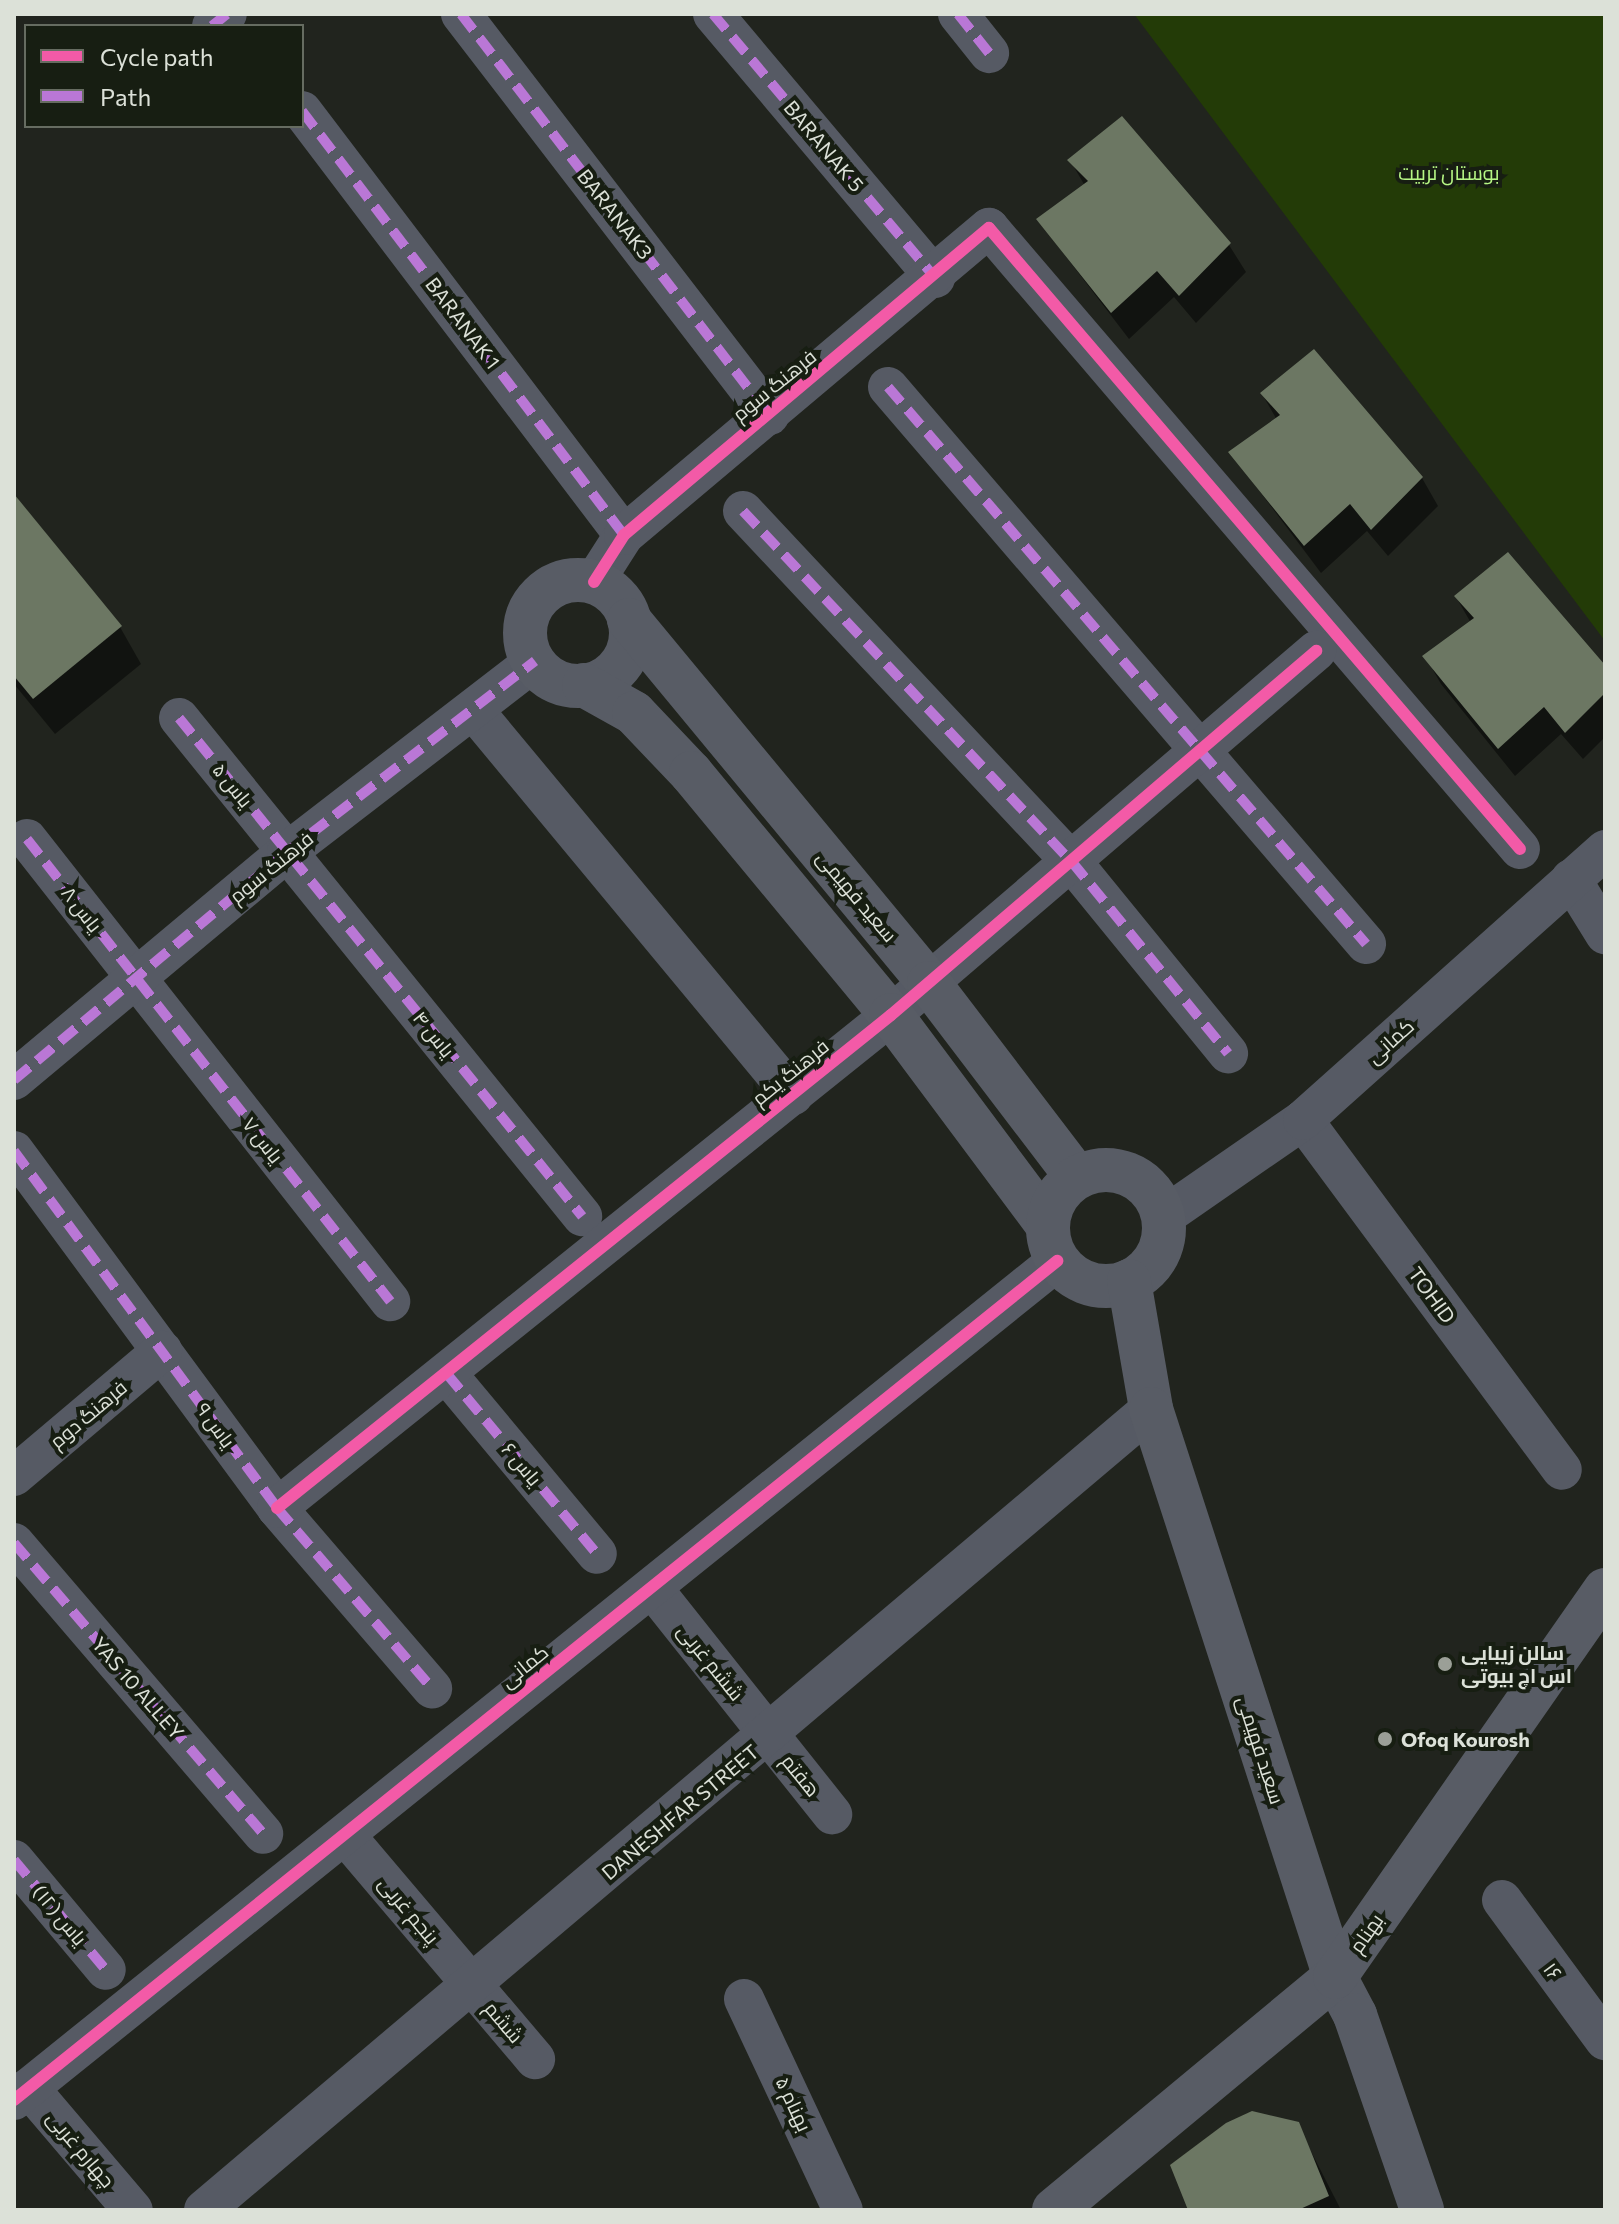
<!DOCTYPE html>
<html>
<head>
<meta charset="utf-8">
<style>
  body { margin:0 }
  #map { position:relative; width:1619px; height:2224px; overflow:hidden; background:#21241e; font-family:Commissioner,Cairo,sans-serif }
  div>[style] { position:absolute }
  .green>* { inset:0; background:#233b07 }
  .shadow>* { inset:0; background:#0007 }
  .building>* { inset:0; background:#6c7763 }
  .street>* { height:40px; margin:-20px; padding:0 20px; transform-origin:20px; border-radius:20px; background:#565a64 }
  .secondary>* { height:44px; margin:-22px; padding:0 22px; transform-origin:22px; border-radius:22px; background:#585c65 }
  .secondary>.ring { margin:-22px; padding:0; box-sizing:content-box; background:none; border:44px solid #585c65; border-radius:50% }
  .quiet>* { height:10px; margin-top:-5px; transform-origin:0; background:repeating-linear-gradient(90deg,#ba77d6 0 20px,transparent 0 30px) }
  .cycleway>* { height:12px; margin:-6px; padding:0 6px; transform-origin:6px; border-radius:6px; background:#f35aa7 }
  .dots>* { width:22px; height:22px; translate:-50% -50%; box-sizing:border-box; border:4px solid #171e12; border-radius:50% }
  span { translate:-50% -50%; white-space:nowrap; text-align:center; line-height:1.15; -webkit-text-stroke:8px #171e12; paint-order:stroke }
  .street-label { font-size:20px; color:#dce1d8 }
  .park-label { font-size:20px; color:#b7f785 }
  .poi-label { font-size:20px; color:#dce1d8; font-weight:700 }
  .left { translate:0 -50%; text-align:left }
  .frame { position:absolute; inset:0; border:16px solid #dce1d8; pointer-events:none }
  .legend { position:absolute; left:24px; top:24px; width:280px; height:104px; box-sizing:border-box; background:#171e12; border:2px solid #666c61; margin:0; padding:10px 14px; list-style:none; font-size:24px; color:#dce1d8 }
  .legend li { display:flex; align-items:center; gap:16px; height:40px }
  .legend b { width:40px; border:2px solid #666c61 }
</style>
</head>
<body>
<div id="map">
  <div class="green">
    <i style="clip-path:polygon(1134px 14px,1605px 14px,1605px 641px)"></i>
  </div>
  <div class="shadow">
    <i style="clip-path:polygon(1070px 160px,1229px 245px,1246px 272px,1196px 323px,1174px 297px,1129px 339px,1038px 220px,1085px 186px)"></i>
    <i style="clip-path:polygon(1262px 394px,1422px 478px,1438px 506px,1388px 556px,1367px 531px,1321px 573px,1231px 453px,1277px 420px)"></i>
    <i style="clip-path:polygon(14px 498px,120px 627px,141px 664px,55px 734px,14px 684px)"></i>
    <i style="clip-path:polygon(1456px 597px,1605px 668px,1605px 737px,1583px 759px,1561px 734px,1515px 776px,1441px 684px,1425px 656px,1471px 623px)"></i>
    <i style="clip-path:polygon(1297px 2124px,1341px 2210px,1190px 2210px)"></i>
  </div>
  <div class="building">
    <i style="clip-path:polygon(1122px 116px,1231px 243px,1179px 296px,1157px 271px,1111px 313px,1036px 219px,1088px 181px,1067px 160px)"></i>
    <i style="clip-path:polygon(1314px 349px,1423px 477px,1371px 530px,1350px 504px,1304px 546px,1228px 452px,1280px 415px,1260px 393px)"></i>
    <i style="clip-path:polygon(14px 494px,122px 626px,33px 699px,14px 676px)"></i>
    <i style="clip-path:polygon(1508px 552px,1605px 665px,1605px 693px,1565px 733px,1544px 707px,1498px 749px,1422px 656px,1474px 618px,1454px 596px)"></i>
    <i style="clip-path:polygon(1252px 2111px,1299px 2122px,1329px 2196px,1298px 2210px,1188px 2210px,1170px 2165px,1226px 2123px)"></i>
  </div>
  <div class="street">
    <i style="left:461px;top:14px;width:506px;rotate:52.47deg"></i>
    <i style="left:713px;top:14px;width:345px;rotate:49.9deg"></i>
    <i style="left:958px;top:14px;width:50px;rotate:51.5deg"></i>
    <i style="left:212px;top:26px;width:19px;rotate:-39deg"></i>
    <i style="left:302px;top:111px;width:532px;rotate:52.79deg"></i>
    <i style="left:888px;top:387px;width:734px;rotate:49.36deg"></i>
    <i style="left:743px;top:511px;width:481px;rotate:46.9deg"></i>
    <i style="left:1072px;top:862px;width:247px;rotate:50.8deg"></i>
    <i style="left:594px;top:582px;width:56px;rotate:-57.4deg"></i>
    <i style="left:624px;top:535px;width:477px;rotate:-40.1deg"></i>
    <i style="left:989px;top:228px;width:817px;rotate:49.47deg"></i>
    <i style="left:475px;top:712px;width:498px;rotate:50.3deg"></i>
    <i style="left:179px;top:718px;width:641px;rotate:51.02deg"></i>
    <i style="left:27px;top:839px;width:588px;rotate:51.84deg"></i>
    <i style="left:1571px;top:879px;width:65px;rotate:58.3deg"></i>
    <i style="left:14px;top:1080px;width:356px;rotate:-39.9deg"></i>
    <i style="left:287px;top:852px;width:313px;rotate:-37.6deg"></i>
    <i style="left:1303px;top:1120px;width:435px;rotate:53.5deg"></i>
    <i style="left:14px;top:1151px;width:443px;rotate:53.6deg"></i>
    <i style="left:277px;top:1508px;width:238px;rotate:49.3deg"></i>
    <i style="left:1163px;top:1217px;width:170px;rotate:-34.7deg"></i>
    <i style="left:1303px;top:1120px;width:405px;rotate:-41.8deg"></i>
    <i style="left:447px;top:1374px;width:234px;rotate:50.2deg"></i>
    <i style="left:14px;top:1476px;width:194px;rotate:-40.2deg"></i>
    <i style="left:277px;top:1508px;width:787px;rotate:-38.76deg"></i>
    <i style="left:891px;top:1015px;width:560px;rotate:-40.58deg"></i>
    <i style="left:14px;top:1543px;width:383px;rotate:49.4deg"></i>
    <i style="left:653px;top:1589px;width:288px;rotate:51.5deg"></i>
    <i style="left:345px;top:1835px;width:294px;rotate:49.7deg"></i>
    <i style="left:14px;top:1860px;width:143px;rotate:50.1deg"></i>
    <i style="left:1502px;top:1900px;width:174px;rotate:53.7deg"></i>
    <i style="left:744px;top:1999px;width:233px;rotate:64.9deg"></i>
    <i style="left:29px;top:2088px;width:160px;rotate:49.6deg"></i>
    <i style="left:14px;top:2100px;width:1339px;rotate:-38.81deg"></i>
    <i style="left:204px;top:2210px;width:1240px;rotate:-40.23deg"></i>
  </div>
  <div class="secondary">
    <i class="ring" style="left:525px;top:580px;width:62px;height:62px"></i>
    <i style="left:629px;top:620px;width:471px;rotate:50.4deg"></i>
    <i style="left:929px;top:983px;width:244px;rotate:52.7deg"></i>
    <i style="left:584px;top:685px;width:57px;rotate:29.2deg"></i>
    <i style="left:634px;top:713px;width:83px;rotate:46.5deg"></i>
    <i style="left:691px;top:773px;width:314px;rotate:50.4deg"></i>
    <i style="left:891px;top:1015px;width:261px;rotate:53.3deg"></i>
    <i class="ring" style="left:1048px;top:1170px;width:72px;height:72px"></i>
    <i style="left:1129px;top:1281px;width:130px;rotate:80.2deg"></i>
    <i style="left:1151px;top:1409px;width:597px;rotate:72.05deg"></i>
    <i style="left:1335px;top:1977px;width:43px;rotate:62.2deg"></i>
    <i style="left:1355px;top:2015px;width:206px;rotate:71deg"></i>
    <i style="left:1054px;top:2210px;width:365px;rotate:-39.7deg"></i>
    <i style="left:1335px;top:1977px;width:472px;rotate:-55.1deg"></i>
  </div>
  <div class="quiet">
    <i style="left:461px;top:14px;width:506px;rotate:52.47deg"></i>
    <i style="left:713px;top:14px;width:345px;rotate:49.9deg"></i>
    <i style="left:958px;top:14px;width:50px;rotate:51.5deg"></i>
    <i style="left:212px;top:26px;width:19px;rotate:-39deg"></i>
    <i style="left:302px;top:111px;width:532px;rotate:52.79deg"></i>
    <i style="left:888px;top:387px;width:734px;rotate:49.36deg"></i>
    <i style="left:743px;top:511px;width:481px;rotate:46.9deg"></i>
    <i style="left:1072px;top:862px;width:247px;rotate:50.8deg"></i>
    <i style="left:179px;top:718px;width:641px;rotate:51.02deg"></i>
    <i style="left:27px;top:839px;width:588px;rotate:51.84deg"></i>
    <i style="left:14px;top:1080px;width:356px;rotate:-39.9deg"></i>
    <i style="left:287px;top:852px;width:313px;rotate:-37.6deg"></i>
    <i style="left:14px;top:1151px;width:443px;rotate:53.6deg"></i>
    <i style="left:277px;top:1508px;width:238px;rotate:49.3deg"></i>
    <i style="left:447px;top:1374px;width:234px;rotate:50.2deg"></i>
    <i style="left:14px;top:1543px;width:383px;rotate:49.4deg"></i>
    <i style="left:14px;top:1860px;width:143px;rotate:50.1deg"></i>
  </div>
  <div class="cycleway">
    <i style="left:594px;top:582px;width:56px;rotate:-57.4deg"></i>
    <i style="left:624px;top:535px;width:477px;rotate:-40.1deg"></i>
    <i style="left:989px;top:228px;width:817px;rotate:49.47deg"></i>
    <i style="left:277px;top:1508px;width:787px;rotate:-38.76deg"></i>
    <i style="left:891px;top:1015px;width:560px;rotate:-40.58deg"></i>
    <i style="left:14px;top:2100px;width:1339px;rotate:-38.81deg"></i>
  </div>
  <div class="dots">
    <i style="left:1445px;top:1664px;background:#9b9f97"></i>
    <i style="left:1385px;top:1739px;background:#9b9f97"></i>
  </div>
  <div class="street-label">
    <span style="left:824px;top:146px;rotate:50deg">BARANAK 5</span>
    <span style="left:615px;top:214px;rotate:52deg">BARANAK3</span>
    <span style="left:463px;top:323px;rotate:53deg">BARANAK 1</span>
    <span style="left:774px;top:385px;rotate:-39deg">فرهنگ سوم</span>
    <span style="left:233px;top:785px;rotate:51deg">یاس ۵</span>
    <span style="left:271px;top:867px;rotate:-39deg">فرهنگ سوم</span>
    <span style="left:857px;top:896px;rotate:50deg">سعید فهیمی</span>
    <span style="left:82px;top:909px;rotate:52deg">یاس ۸</span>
    <span style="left:434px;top:1034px;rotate:51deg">یاس ۴</span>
    <span style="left:1390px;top:1041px;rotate:-42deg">کمانی</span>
    <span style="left:790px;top:1072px;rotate:-39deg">فرهنگ یکم</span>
    <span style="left:263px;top:1140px;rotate:52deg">یاس ۷</span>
    <span style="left:1432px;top:1295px;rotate:54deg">TOHID</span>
    <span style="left:88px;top:1414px;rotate:-40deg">فرهنگ دوم</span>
    <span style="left:216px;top:1425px;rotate:54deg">یاس ۹</span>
    <span style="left:522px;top:1464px;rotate:50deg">یاس ۶</span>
    <span style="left:711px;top:1662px;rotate:51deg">ششم غربی</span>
    <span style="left:524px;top:1666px;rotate:-39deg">کمانی</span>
    <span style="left:138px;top:1688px;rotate:49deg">YAS 10 ALLEY</span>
    <span style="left:1261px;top:1750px;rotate:72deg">سعید فهیمی</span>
    <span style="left:801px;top:1775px;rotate:51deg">هفتم</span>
    <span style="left:680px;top:1812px;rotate:-40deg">DANESHFAR STREET</span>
    <span style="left:409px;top:1910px;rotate:50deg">پنجم غربی</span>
    <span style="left:60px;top:1915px;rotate:50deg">یاس (۱۲)</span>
    <span style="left:1366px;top:1933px;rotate:-55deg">بهنام</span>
    <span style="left:1553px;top:1971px;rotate:53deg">۱۶</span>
    <span style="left:504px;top:2022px;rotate:50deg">ششم</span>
    <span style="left:794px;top:2104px;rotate:65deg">بهنام ۵</span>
    <span style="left:81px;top:2149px;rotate:50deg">چهارم غربی</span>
  </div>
  <div class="park-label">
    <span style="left:1449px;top:172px">بوستان تربیت</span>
  </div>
  <div class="poi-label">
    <span class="left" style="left:1461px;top:1664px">سالن زیبایی<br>اس اچ بیوتی</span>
    <span class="left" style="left:1401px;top:1739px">Ofoq Kourosh</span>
  </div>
  <div class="frame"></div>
  <ul class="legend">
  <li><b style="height:10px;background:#f35aa7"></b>Cycle path</li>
  <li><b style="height:10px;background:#ba77d6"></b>Path</li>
  </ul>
</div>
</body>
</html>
